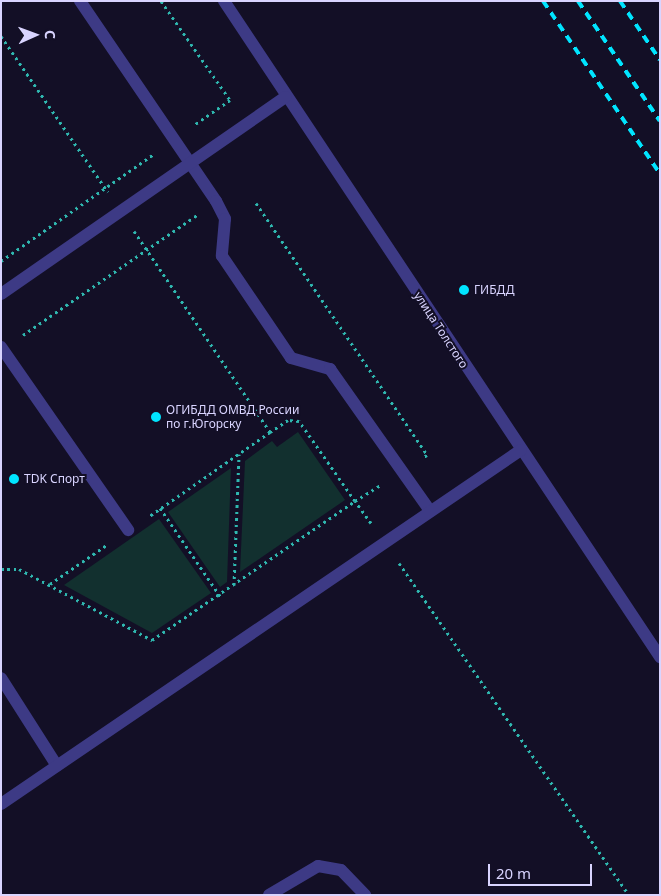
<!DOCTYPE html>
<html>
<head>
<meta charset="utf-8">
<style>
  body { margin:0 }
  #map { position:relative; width:661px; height:896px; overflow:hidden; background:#130f26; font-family:"Noto Sans",sans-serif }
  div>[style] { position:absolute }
  .green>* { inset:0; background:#12302f }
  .path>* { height:3px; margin-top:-1.5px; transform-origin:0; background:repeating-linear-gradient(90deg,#2fb8b0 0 2.5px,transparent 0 6.5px) }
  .minor>* { height:12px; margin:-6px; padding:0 6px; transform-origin:6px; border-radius:6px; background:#3d3a85 }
  .rail>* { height:4px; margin-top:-2px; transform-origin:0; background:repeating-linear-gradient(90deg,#00e5ff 0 8px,transparent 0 14px) }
  .dots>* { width:14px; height:14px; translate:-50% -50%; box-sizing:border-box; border:2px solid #130f26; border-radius:50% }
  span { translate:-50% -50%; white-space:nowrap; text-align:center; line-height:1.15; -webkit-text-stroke:4px #130f26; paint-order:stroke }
  .poi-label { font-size:12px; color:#d9d4ff }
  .left { translate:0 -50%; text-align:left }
  .street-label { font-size:12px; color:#d9d4ff }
  .frame { position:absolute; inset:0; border:2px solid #d9d4ff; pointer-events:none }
  .north { position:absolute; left:10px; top:10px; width:50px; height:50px; -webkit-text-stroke:4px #130f26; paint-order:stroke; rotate:88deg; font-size:14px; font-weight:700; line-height:20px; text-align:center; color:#d9d4ff }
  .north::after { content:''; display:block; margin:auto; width:18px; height:22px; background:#d9d4ff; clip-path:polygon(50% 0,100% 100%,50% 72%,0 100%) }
  .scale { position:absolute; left:488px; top:864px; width:104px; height:22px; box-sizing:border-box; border:2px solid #d9d4ff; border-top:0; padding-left:6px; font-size:15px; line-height:18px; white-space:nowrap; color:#d9d4ff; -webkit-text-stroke:4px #130f26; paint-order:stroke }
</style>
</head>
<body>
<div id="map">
  <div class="green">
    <i style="clip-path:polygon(298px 432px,345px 500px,240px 572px,245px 461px,272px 441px,277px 447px)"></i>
    <i style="clip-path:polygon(231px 468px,227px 582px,220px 587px,168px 512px)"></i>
    <i style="clip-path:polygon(159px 519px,211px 593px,152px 633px,64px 585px)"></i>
  </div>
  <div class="path">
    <i style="left:161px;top:1px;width:121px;rotate:55.1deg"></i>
    <i style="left:230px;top:100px;width:44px;rotate:145.2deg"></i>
    <i style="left:1px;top:36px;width:189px;rotate:55.6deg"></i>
    <i style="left:256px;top:203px;width:305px;rotate:55.8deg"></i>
    <i style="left:427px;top:455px;width:6px;rotate:149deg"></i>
    <i style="left:134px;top:231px;width:243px;rotate:55.9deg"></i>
    <i style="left:270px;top:432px;width:149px;rotate:145.1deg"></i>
    <i style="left:1px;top:261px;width:187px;rotate:-35deg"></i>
    <i style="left:23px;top:335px;width:211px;rotate:-34.6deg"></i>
    <i style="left:160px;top:508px;width:107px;rotate:55.7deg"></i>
    <i style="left:371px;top:523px;width:27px;rotate:-126deg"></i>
    <i style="left:355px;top:501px;width:32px;rotate:-32deg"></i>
    <i style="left:399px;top:563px;width:404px;rotate:55.3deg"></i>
    <i style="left:1px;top:569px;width:18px"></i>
    <i style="left:19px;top:569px;width:151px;rotate:28.1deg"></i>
    <i style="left:152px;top:640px;width:246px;rotate:-34.4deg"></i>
    <i style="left:355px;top:501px;width:98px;rotate:-125deg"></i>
    <i style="left:299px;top:421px;width:11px;rotate:-175deg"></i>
    <i style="left:288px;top:420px;width:22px;rotate:146deg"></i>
    <i style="left:50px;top:584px;width:70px;rotate:-34.6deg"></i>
    <i style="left:234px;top:585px;width:131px;rotate:-87.8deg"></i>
  </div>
  <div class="minor">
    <i style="left:80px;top:1px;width:242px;rotate:55.8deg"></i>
    <i style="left:216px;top:201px;width:20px;rotate:63deg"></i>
    <i style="left:225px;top:219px;width:37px;rotate:95deg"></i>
    <i style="left:222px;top:256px;width:123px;rotate:55.9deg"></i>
    <i style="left:291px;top:358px;width:41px;rotate:15.8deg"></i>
    <i style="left:330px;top:369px;width:174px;rotate:54.8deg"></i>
    <i style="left:224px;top:1px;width:788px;rotate:56.39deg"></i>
    <i style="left:1px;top:294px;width:346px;rotate:-34.7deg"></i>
    <i style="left:1px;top:347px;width:223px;rotate:55.2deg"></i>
    <i style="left:1px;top:678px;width:104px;rotate:57.5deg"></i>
    <i style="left:1px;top:804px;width:629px;rotate:-34.25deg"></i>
    <i style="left:269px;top:895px;width:57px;rotate:-30.6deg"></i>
    <i style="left:318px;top:866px;width:23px;rotate:10deg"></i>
    <i style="left:341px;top:870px;width:35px;rotate:46deg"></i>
  </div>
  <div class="rail">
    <i style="left:543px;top:1px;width:209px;rotate:55.9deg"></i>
    <i style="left:578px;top:1px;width:145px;rotate:55.7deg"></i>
    <i style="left:620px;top:1px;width:71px;rotate:55.9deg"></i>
  </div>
  <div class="dots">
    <i style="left:464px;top:290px;background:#00e5ff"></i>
    <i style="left:156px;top:417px;background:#00e5ff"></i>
    <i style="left:14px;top:479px;background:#00e5ff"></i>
  </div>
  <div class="poi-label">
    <span class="left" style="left:474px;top:290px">ГИБДД</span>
    <span class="left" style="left:166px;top:417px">ОГИБДД ОМВД России<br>по г.Югорску</span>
    <span class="left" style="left:24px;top:479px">TDK Спорт</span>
  </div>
  <div class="street-label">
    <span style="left:441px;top:330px;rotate:57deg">улица Толстого</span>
  </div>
  <div class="frame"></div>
  <div class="north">С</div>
  <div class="scale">20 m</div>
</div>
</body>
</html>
